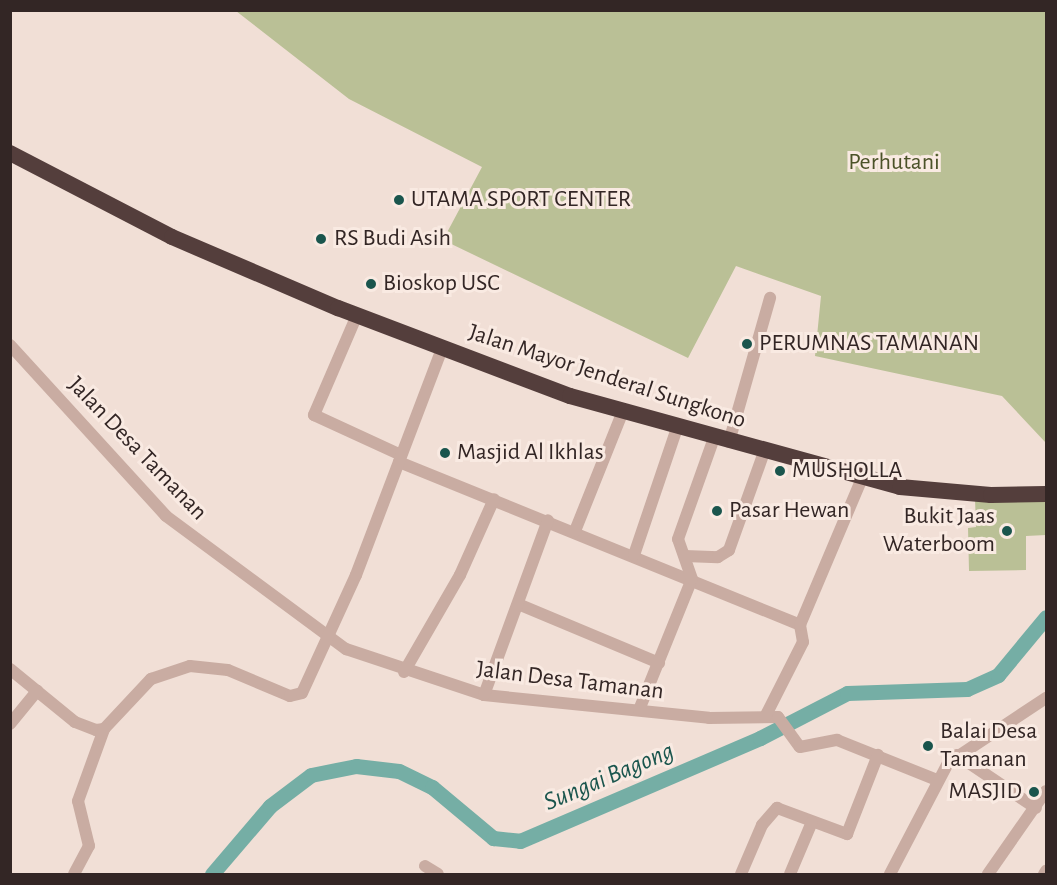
<!DOCTYPE html>
<html>
<head>
<meta charset="utf-8">
<style>
  body { margin:0 }
  #map { position:relative; width:1057px; height:885px; overflow:hidden; background:#f1dfd6; font-family:"Alegreya Sans",sans-serif }
  div>[style] { position:absolute }
  .green>* { inset:0; background:#bac096 }
  .river>* { height:15px; margin:-7.5px; padding:0 7.5px; transform-origin:7.5px; border-radius:7.5px; background:#75aea5 }
  .minor>* { height:12px; margin:-6px; padding:0 6px; transform-origin:6px; border-radius:6px; background:#c9aca2 }
  .highway>* { height:16px; margin:-8px; padding:0 8px; transform-origin:8px; border-radius:8px; background:#543e3c }
  .dots>* { width:16px; height:16px; translate:-50% -50%; box-sizing:border-box; border:3px solid #f9eae2; border-radius:50% }
  span { translate:-50% -50%; white-space:nowrap; text-align:center; line-height:1.15; -webkit-text-stroke:6px #f9eae2; paint-order:stroke }
  .park-label { font-size:24px; color:#4b5228 }
  .poi-label { font-size:24px; color:#332625 }
  .left { translate:0 -50%; text-align:left }
  .right { translate:-100% -50%; text-align:right }
  .street-label { font-size:24px; color:#332625 }
  .water-label { font-size:26px; color:#1a554d; font-style:italic }
  .frame { position:absolute; inset:0; border:12px solid #332625; pointer-events:none }
</style>
</head>
<body>
<div id="map">
  <div class="green">
    <i style="clip-path:polygon(236px 11px,1046px 11px,1046px 443px,1002px 396px,815px 356px,821px 296px,736px 266px,688px 358px,443px 240px,482px 167px,349px 99px)"></i>
    <i style="clip-path:polygon(1046px 498px,1046px 535px,1026px 536px,1026px 570px,969px 571px,968px 528px,976px 527px,975px 499px)"></i>
  </div>
  <div class="river">
    <i style="left:212px;top:874px;width:89px;rotate:-49.5deg"></i>
    <i style="left:270px;top:806px;width:51px;rotate:-37.1deg"></i>
    <i style="left:311px;top:775px;width:46px;rotate:-11.3deg"></i>
    <i style="left:356px;top:766px;width:43px;rotate:6.6deg"></i>
    <i style="left:399px;top:771px;width:37px;rotate:26deg"></i>
    <i style="left:432px;top:787px;width:80px;rotate:39.9deg"></i>
    <i style="left:493px;top:838px;width:27px;rotate:6deg"></i>
    <i style="left:520px;top:841px;width:261px;rotate:-23.2deg"></i>
    <i style="left:760px;top:738px;width:98px;rotate:-27.3deg"></i>
    <i style="left:847px;top:693px;width:120px;rotate:-1.9deg"></i>
    <i style="left:967px;top:689px;width:34px;rotate:-24deg"></i>
    <i style="left:998px;top:675px;width:75px;rotate:-50.4deg"></i>
  </div>
  <div class="minor">
    <i style="left:357px;top:315px;width:109px;rotate:113.3deg"></i>
    <i style="left:314px;top:415px;width:96px;rotate:24.7deg"></i>
    <i style="left:10px;top:345px;width:231px;rotate:47.6deg"></i>
    <i style="left:166px;top:516px;width:224px;rotate:36.5deg"></i>
    <i style="left:346px;top:649px;width:145px;rotate:18.4deg"></i>
    <i style="left:484px;top:695px;width:226px;rotate:5.8deg"></i>
    <i style="left:709px;top:718px;width:69px;rotate:-0.8deg"></i>
    <i style="left:778px;top:717px;width:37px;rotate:54deg"></i>
    <i style="left:800px;top:747px;width:38px;rotate:-11deg"></i>
    <i style="left:837px;top:740px;width:108px;rotate:21.8deg"></i>
    <i style="left:729px;top:442px;width:150px;rotate:-74.1deg"></i>
    <i style="left:399px;top:462px;width:433px;rotate:22.1deg"></i>
    <i style="left:575px;top:531px;width:129px;rotate:-68.2deg"></i>
    <i style="left:634px;top:555px;width:134px;rotate:-71.3deg"></i>
    <i style="left:685px;top:556px;width:33px;rotate:2deg"></i>
    <i style="left:718px;top:557px;width:13px;rotate:-32deg"></i>
    <i style="left:729px;top:550px;width:104px;rotate:-70.3deg"></i>
    <i style="left:518px;top:604px;width:153px;rotate:22.7deg"></i>
    <i style="left:10px;top:669px;width:84px;rotate:39.2deg"></i>
    <i style="left:75px;top:722px;width:22px;rotate:21deg"></i>
    <i style="left:96px;top:730px;width:8px;rotate:-7deg"></i>
    <i style="left:104px;top:729px;width:69px;rotate:-46.8deg"></i>
    <i style="left:151px;top:679px;width:41px;rotate:-18.4deg"></i>
    <i style="left:190px;top:666px;width:38px;rotate:6deg"></i>
    <i style="left:228px;top:670px;width:67px;rotate:22.8deg"></i>
    <i style="left:290px;top:696px;width:12px;rotate:-14deg"></i>
    <i style="left:302px;top:693px;width:130px;rotate:-65.4deg"></i>
    <i style="left:356px;top:575px;width:242px;rotate:-69.2deg"></i>
    <i style="left:404px;top:672px;width:112px;rotate:-60deg"></i>
    <i style="left:460px;top:575px;width:83px;rotate:-65.9deg"></i>
    <i style="left:484px;top:695px;width:186px;rotate:-69.9deg"></i>
    <i style="left:639px;top:710px;width:141px;rotate:-68deg"></i>
    <i style="left:692px;top:579px;width:42px;rotate:-109.3deg"></i>
    <i style="left:678px;top:539px;width:107px;rotate:-70.4deg"></i>
    <i style="left:765px;top:717px;width:84px;rotate:-63.1deg"></i>
    <i style="left:803px;top:642px;width:17px;rotate:-100deg"></i>
    <i style="left:800px;top:625px;width:160px;rotate:-67.1deg"></i>
    <i style="left:10px;top:724px;width:43px;rotate:-50.7deg"></i>
    <i style="left:957px;top:755px;width:95px;rotate:33.9deg"></i>
    <i style="left:425px;top:866px;width:15px;rotate:32deg"></i>
    <i style="left:74px;top:874px;width:32px;rotate:-62deg"></i>
    <i style="left:89px;top:846px;width:46px;rotate:-103.7deg"></i>
    <i style="left:78px;top:801px;width:77px;rotate:-70.1deg"></i>
    <i style="left:741px;top:874px;width:53px;rotate:-66.8deg"></i>
    <i style="left:762px;top:825px;width:23px;rotate:-49deg"></i>
    <i style="left:777px;top:808px;width:75px;rotate:20.4deg"></i>
    <i style="left:847px;top:834px;width:85px;rotate:-68.6deg"></i>
    <i style="left:790px;top:874px;width:56px;rotate:-67.1deg"></i>
    <i style="left:890px;top:874px;width:125px;rotate:-62.4deg"></i>
    <i style="left:948px;top:763px;width:118px;rotate:-33.6deg"></i>
    <i style="left:988px;top:874px;width:101px;rotate:-55.1deg"></i>
    <i style="left:1044px;top:874px;width:4px;rotate:-56deg"></i>
  </div>
  <div class="highway">
    <i style="left:10px;top:153px;width:182px;rotate:27.4deg"></i>
    <i style="left:172px;top:237px;width:181px;rotate:23.2deg"></i>
    <i style="left:338px;top:308px;width:248px;rotate:20.8deg"></i>
    <i style="left:570px;top:396px;width:342px;rotate:15.4deg"></i>
    <i style="left:900px;top:487px;width:91px;rotate:5deg"></i>
    <i style="left:991px;top:495px;width:55px;rotate:-1deg"></i>
  </div>
  <div class="dots">
    <i style="left:399px;top:200px;background:#1a554d"></i>
    <i style="left:321px;top:239px;background:#1a554d"></i>
    <i style="left:371px;top:284px;background:#1a554d"></i>
    <i style="left:747px;top:344px;background:#1a554d"></i>
    <i style="left:445px;top:453px;background:#1a554d"></i>
    <i style="left:780px;top:471px;background:#1a554d"></i>
    <i style="left:717px;top:511px;background:#1a554d"></i>
    <i style="left:1007px;top:531px;background:#1a554d"></i>
    <i style="left:928px;top:746px;background:#1a554d"></i>
    <i style="left:1034px;top:792px;background:#1a554d"></i>
  </div>
  <div class="park-label">
    <span style="left:894px;top:163px">Perhutani</span>
  </div>
  <div class="poi-label">
    <span class="left" style="left:411px;top:200px">UTAMA SPORT CENTER</span>
    <span class="left" style="left:334px;top:239px">RS Budi Asih</span>
    <span class="left" style="left:383px;top:284px">Bioskop USC</span>
    <span class="left" style="left:759px;top:344px">PERUMNAS TAMANAN</span>
    <span class="left" style="left:457px;top:453px">Masjid Al Ikhlas</span>
    <span class="left" style="left:792px;top:471px">MUSHOLLA</span>
    <span class="left" style="left:729px;top:511px">Pasar Hewan</span>
    <span class="right" style="left:995px;top:531px">Bukit Jaas<br>Waterboom</span>
    <span class="left" style="left:940px;top:746px">Balai Desa<br>Tamanan</span>
    <span class="right" style="left:1022px;top:792px">MASJID</span>
  </div>
  <div class="street-label">
    <span style="left:607px;top:377px;rotate:18deg">Jalan Mayor Jenderal Sungkono</span>
    <span style="left:137px;top:449px;rotate:46deg">Jalan Desa Tamanan</span>
    <span style="left:570px;top:681px;rotate:7deg">Jalan Desa Tamanan</span>
  </div>
  <div class="water-label">
    <span style="left:609px;top:777px;rotate:-23deg">Sungai Bagong</span>
  </div>
  <div class="frame"></div>
</div>
</body>
</html>
